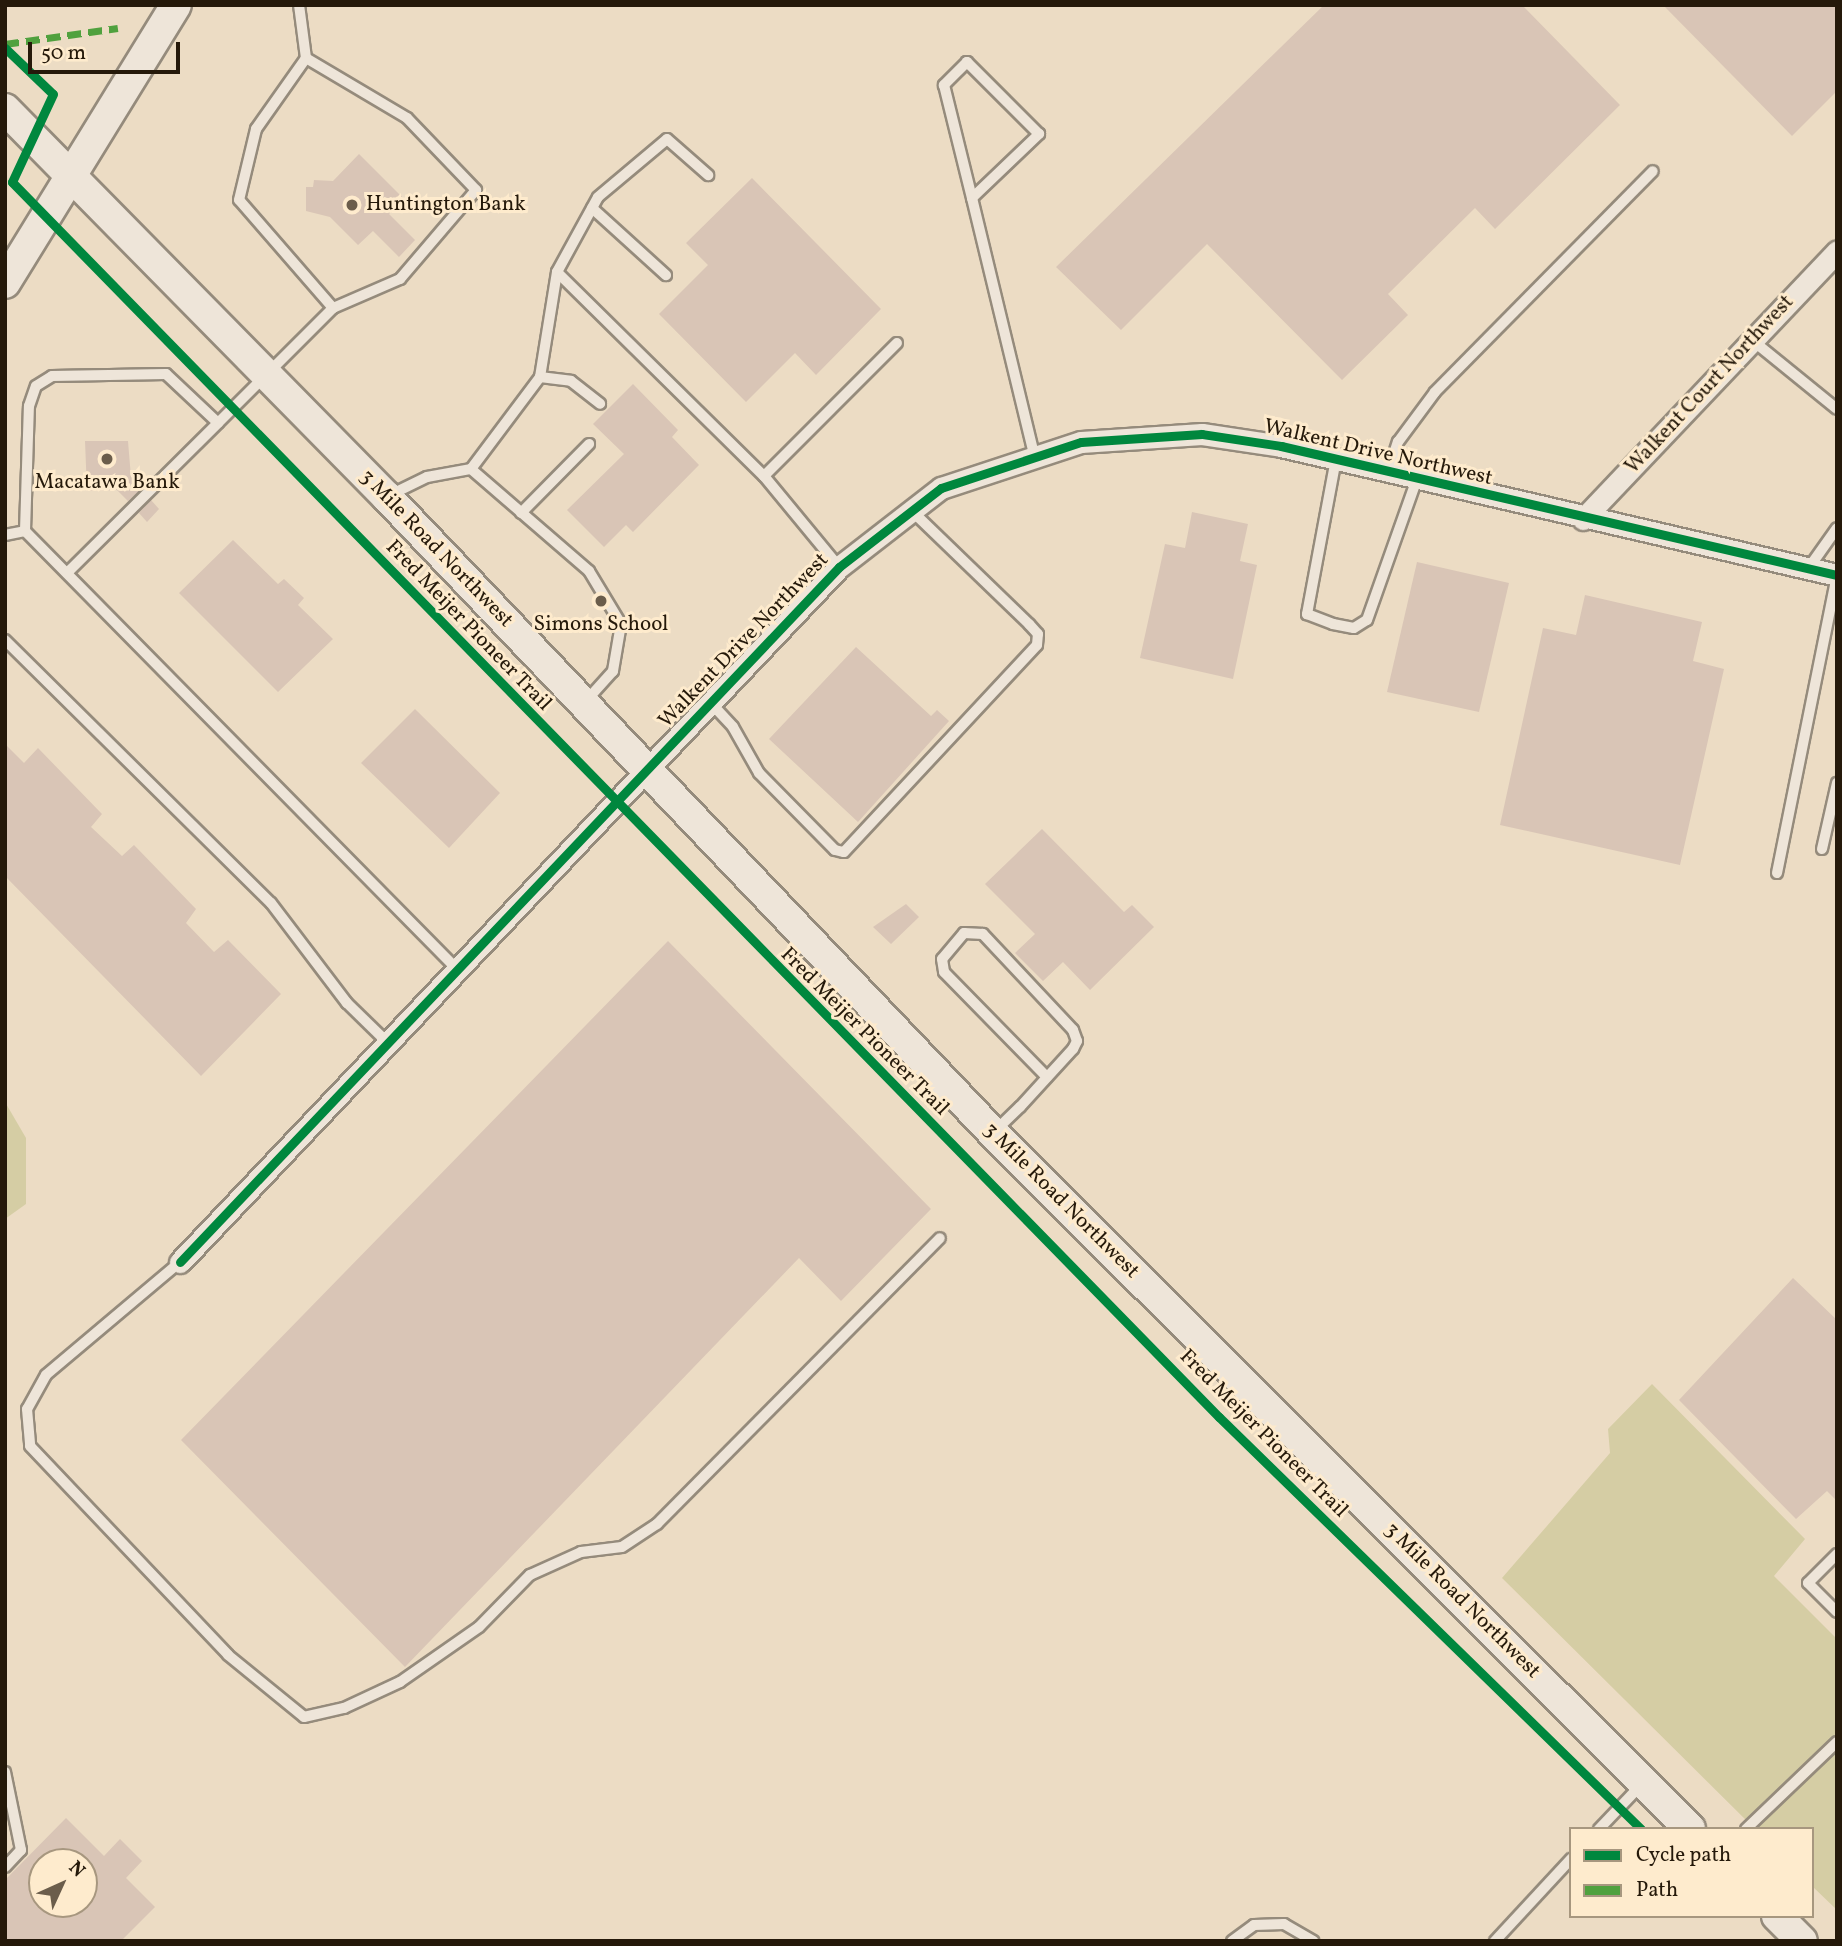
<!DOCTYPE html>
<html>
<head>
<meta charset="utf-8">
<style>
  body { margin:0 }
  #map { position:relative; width:1842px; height:1946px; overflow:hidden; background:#ecdcc4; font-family:Vollkorn,serif }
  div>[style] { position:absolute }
  .green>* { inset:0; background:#d5cda4 }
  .building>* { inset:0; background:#d9c5b6 }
  .roads { filter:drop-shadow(2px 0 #958b7c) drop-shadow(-2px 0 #958b7c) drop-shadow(0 2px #958b7c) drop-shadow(0 -2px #958b7c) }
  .lane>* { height:10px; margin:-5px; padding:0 5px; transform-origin:5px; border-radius:5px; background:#eee5d9 }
  .street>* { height:21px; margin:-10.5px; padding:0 10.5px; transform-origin:10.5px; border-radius:10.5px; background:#eee5d9 }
  .secondary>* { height:30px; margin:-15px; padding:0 15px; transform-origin:15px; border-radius:15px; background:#eee5d9 }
  .quiet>* { height:7px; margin-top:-3.5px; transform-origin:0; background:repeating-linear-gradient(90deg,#50a13e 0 14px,transparent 0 21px) }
  .cycleway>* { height:9px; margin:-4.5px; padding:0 4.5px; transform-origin:4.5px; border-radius:4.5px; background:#00873e }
  .dots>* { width:19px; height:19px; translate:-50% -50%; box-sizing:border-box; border:4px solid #feebcd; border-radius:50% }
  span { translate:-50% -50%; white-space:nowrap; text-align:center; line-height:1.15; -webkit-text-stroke:6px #feebcd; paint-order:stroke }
  .poi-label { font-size:21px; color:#25190a }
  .left { translate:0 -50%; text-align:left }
  .street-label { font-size:21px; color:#25190a }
  .frame { position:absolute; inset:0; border:7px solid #25190a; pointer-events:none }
  .legend { position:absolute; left:1569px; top:1827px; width:245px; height:91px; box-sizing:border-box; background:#feebcd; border:2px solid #a7977f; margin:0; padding:9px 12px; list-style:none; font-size:21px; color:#25190a }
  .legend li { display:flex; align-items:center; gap:14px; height:35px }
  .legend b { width:35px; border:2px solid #a7977f }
  .north { position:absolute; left:28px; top:1848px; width:70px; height:70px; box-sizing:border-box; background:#feebcd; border:2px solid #a7977f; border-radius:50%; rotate:45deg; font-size:19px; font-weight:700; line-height:28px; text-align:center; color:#25190a }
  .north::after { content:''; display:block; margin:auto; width:24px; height:32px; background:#6b5d4b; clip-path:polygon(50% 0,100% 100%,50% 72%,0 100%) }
  .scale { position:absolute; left:28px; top:42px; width:152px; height:32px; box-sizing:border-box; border:4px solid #25190a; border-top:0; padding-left:9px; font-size:21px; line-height:24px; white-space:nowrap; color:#25190a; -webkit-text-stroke:5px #feebcd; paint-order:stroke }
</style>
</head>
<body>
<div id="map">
  <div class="green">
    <i style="clip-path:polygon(5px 1102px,26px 1138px,26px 1204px,5px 1219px)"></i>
    <i style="clip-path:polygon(1652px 1384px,1805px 1539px,1774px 1576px,1837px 1639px,1837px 1910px,1812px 1886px,1812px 1829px,1755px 1829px,1502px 1578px,1610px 1453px,1608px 1429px)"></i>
  </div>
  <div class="building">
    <i style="clip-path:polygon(1324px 5px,1522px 5px,1620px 105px,1495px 229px,1475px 208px,1388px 294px,1408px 315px,1342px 380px,1207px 244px,1121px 330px,1056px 267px)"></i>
    <i style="clip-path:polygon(1663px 5px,1837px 5px,1837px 91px,1792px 136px)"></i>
    <i style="clip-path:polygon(359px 154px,404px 199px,389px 214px,415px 240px,399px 257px,373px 231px,358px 245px,330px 217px,306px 211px,306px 187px,313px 187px,314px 180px,333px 181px)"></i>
    <i style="clip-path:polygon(752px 178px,881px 309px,816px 375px,795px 353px,746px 402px,659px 314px,708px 265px,686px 243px)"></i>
    <i style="clip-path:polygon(633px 384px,678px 430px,672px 437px,699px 465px,633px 532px,626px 525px,604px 547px,567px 510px,624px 454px,593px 424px)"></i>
    <i style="clip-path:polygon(85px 441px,128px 441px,131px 477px,141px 489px,128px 501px,117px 490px,87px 491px)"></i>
    <i style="clip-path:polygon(151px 500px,159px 509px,147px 522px,139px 513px)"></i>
    <i style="clip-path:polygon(1192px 512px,1248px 524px,1240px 561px,1257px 565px,1233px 679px,1140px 658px,1165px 544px,1185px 548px)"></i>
    <i style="clip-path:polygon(233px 540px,278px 584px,284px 579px,304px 598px,298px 605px,333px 639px,278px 692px,179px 593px)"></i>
    <i style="clip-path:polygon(1417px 562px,1509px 583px,1479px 712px,1387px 692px)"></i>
    <i style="clip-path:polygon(1585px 595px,1702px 622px,1693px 661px,1724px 669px,1680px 865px,1500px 825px,1543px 628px,1576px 635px)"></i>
    <i style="clip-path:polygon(856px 647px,931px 716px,937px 710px,949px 721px,858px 822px,769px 739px)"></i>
    <i style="clip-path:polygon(415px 709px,500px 793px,449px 848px,361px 763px)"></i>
    <i style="clip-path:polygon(5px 744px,24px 763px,38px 748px,102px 814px,91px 827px,122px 856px,134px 845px,196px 909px,186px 923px,214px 952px,228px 940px,281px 994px,201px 1076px,5px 876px)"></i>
    <i style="clip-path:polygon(1042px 829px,1124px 912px,1132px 905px,1154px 927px,1090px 990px,1063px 962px,1043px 981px,1015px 953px,1035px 934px,985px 884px)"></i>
    <i style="clip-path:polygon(906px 904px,919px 917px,891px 944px,873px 927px)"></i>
    <i style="clip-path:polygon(668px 941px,931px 1209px,841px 1301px,799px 1258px,405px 1667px,181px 1440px)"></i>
    <i style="clip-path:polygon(1793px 1278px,1837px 1320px,1837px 1501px,1827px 1491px,1796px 1519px,1679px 1400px)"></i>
    <i style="clip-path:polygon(evenodd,66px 1818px,104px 1856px,120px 1839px,142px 1861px,126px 1878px,155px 1907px,121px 1941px,5px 1941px,5px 1880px,66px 1818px,42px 1862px,84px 1862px,84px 1904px,42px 1904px,42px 1862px)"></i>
  </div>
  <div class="roads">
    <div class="lane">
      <i style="left:306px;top:58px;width:117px;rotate:30.7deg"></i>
      <i style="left:407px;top:118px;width:100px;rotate:46.2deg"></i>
      <i style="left:476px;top:190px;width:117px;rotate:130.5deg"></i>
      <i style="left:400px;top:279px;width:73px;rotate:156.6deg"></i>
      <i style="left:972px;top:198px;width:93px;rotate:-43.7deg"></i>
      <i style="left:1039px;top:134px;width:102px;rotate:-135deg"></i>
      <i style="left:967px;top:62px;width:33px;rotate:135deg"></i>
      <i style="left:944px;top:85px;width:116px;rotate:76.1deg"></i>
      <i style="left:972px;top:198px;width:263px;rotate:76.4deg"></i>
      <i style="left:592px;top:208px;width:100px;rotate:42.2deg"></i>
      <i style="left:557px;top:272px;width:291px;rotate:44.6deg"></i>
      <i style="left:764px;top:476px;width:118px;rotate:50.5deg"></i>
      <i style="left:1752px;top:340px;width:109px;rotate:39.1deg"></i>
      <i style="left:540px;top:377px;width:31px;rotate:7deg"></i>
      <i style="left:571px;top:381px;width:37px;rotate:38deg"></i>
      <i style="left:1336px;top:459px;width:158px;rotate:100.6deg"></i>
      <i style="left:1307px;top:614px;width:28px;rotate:21deg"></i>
      <i style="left:1333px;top:624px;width:21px;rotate:11deg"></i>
      <i style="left:1354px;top:628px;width:15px;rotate:-32deg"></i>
      <i style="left:1367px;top:620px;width:150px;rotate:-70.5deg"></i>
      <i style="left:471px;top:469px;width:115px;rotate:-53.1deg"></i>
      <i style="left:540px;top:377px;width:106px;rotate:-80.8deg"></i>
      <i style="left:557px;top:272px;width:85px;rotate:-61.3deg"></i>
      <i style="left:598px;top:197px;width:90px;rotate:-40deg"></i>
      <i style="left:667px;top:139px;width:55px;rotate:41.3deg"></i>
      <i style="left:1388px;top:472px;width:32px;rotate:-72deg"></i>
      <i style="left:1398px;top:442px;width:62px;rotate:-53.5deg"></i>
      <i style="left:1435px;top:392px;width:310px;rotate:-45.4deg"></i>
      <i style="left:764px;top:476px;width:188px;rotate:-45deg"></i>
      <i style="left:390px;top:495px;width:41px;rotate:-25.9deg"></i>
      <i style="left:427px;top:477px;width:45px;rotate:-10.3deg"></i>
      <i style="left:471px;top:469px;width:156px;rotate:40.8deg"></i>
      <i style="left:589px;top:571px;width:62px;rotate:58.9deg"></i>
      <i style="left:621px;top:624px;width:48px;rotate:99.7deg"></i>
      <i style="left:613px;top:671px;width:40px;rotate:132deg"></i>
      <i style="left:521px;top:513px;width:97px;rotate:-45.4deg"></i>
      <i style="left:25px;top:531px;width:614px;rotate:45.4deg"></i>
      <i style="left:5px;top:535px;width:20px;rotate:-11deg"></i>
      <i style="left:25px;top:531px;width:125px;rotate:-88.2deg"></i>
      <i style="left:29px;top:406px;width:21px;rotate:-71deg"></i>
      <i style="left:36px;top:386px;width:19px;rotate:-32deg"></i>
      <i style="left:52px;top:376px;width:114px;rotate:-1deg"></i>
      <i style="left:166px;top:374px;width:71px;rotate:43.3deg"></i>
      <i style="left:218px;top:423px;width:163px;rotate:-45deg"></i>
      <i style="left:333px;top:308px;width:143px;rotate:-131deg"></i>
      <i style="left:239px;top:200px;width:73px;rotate:-76.5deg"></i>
      <i style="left:256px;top:129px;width:87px;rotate:-54.8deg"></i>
      <i style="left:306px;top:58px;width:53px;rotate:-97.5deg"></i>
      <i style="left:1808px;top:569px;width:50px;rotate:-54.7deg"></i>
      <i style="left:67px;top:573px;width:213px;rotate:-44.8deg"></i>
      <i style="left:5px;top:640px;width:374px;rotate:44.7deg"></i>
      <i style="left:271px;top:903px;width:126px;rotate:52.8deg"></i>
      <i style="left:347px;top:1003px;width:56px;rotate:44.3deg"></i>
      <i style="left:709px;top:701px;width:35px;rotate:47deg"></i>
      <i style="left:733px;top:727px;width:53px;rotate:60.5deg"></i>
      <i style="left:759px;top:773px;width:108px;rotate:45.4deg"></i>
      <i style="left:835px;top:850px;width:9px;rotate:13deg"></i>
      <i style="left:844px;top:852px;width:283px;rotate:-47deg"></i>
      <i style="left:1037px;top:645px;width:11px;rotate:-85deg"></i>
      <i style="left:1038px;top:634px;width:13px;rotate:-132deg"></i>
      <i style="left:1029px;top:624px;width:164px;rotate:-136deg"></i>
      <i style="left:1822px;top:849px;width:68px;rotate:-77.2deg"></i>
      <i style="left:1777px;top:873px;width:304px;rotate:-78.6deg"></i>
      <i style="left:995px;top:1131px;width:35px;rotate:-44deg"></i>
      <i style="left:1020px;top:1107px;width:79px;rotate:-47.6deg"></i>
      <i style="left:1073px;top:1049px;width:9px;rotate:-63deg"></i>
      <i style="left:1077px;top:1041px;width:12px;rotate:-110deg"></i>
      <i style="left:1073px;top:1030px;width:132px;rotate:-133.2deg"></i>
      <i style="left:983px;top:934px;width:19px;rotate:-177deg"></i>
      <i style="left:964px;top:933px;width:34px;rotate:130deg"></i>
      <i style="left:942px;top:959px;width:13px;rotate:81deg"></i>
      <i style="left:944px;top:972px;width:147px;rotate:45.6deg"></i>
      <i style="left:180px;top:1262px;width:175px;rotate:139.9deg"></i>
      <i style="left:46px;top:1375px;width:39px;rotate:119deg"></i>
      <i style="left:27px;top:1409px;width:37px;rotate:85deg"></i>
      <i style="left:30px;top:1446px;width:288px;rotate:46.5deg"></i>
      <i style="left:228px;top:1655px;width:98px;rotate:39.2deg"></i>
      <i style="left:304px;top:1717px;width:41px;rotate:-12.7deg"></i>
      <i style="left:344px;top:1708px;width:62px;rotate:-24.9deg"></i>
      <i style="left:400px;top:1682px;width:96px;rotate:-34.8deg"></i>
      <i style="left:479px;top:1627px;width:73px;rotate:-45.6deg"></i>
      <i style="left:530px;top:1575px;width:56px;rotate:-24.3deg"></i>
      <i style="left:581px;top:1552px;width:41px;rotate:-7deg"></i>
      <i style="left:622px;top:1547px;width:42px;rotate:-33.3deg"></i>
      <i style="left:657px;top:1524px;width:402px;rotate:-45.3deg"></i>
      <i style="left:1837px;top:1554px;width:41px;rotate:135deg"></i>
      <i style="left:1808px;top:1583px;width:41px;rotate:45deg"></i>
      <i style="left:5px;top:1772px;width:80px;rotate:78.4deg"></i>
      <i style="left:21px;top:1850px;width:23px;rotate:133deg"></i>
      <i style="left:1599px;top:1829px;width:61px;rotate:-46.3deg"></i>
      <i style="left:1746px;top:1829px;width:126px;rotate:-43.7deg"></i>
      <i style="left:1232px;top:1941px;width:27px;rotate:-36deg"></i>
      <i style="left:1254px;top:1925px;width:30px;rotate:-2deg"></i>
      <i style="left:1284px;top:1924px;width:34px;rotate:30deg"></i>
      <i style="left:1495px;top:1941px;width:112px;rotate:-47.2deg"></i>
    </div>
    <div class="street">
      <i style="left:1583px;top:519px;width:369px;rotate:-46.5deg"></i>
      <i style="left:180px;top:1262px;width:958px;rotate:-46.52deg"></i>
      <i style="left:839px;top:567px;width:129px;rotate:-37.8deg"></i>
      <i style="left:941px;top:488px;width:147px;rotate:-18.2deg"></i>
      <i style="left:1081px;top:442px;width:121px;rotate:-3.8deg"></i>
      <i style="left:1202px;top:434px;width:80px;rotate:8.6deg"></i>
      <i style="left:1281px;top:446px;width:571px;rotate:13.06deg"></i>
    </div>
    <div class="secondary">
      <i style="left:5px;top:109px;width:544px;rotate:45.45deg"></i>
      <i style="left:387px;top:497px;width:878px;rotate:46.38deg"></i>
      <i style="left:993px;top:1133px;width:985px;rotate:44.96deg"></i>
      <i style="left:5px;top:283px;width:326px;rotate:-58.4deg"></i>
      <i style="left:1777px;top:1916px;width:35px;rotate:45deg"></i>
    </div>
  </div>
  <div class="quiet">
    <i style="left:5px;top:44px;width:114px;rotate:-8.1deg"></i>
  </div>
  <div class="cycleway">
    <i style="left:5px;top:48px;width:66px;rotate:43.8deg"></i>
    <i style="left:53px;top:94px;width:97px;rotate:115deg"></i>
    <i style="left:12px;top:182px;width:1727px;rotate:45.66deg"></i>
    <i style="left:1219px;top:1417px;width:590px;rotate:44.31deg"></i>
    <i style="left:180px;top:1262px;width:958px;rotate:-46.52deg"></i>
    <i style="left:839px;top:567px;width:129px;rotate:-37.8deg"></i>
    <i style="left:941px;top:488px;width:147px;rotate:-18.2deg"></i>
    <i style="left:1081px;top:442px;width:121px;rotate:-3.8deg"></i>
    <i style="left:1202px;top:434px;width:80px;rotate:8.6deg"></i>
    <i style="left:1281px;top:446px;width:571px;rotate:13.06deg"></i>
  </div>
  <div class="dots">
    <i style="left:352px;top:205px;background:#6b5d4b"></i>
    <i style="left:107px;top:459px;background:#6b5d4b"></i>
    <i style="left:601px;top:601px;background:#6b5d4b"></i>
  </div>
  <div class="poi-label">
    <span class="left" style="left:366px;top:205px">Huntington Bank</span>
    <span style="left:107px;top:483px">Macatawa Bank</span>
    <span style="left:601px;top:625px">Simons School</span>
  </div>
  <div class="street-label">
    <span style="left:1710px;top:385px;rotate:-47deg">Walkent Court Northwest</span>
    <span style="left:1378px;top:453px;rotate:13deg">Walkent Drive Northwest</span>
    <span style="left:436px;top:549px;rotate:46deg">3 Mile Road Northwest</span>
    <span style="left:468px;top:626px;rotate:46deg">Fred Meijer Pioneer Trail</span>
    <span style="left:744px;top:641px;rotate:-46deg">Walkent Drive Northwest</span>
    <span style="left:864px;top:1032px;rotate:45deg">Fred Meijer Pioneer Trail</span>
    <span style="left:1061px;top:1201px;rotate:45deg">3 Mile Road Northwest</span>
    <span style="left:1263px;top:1434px;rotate:45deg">Fred Meijer Pioneer Trail</span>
    <span style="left:1462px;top:1601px;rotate:45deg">3 Mile Road Northwest</span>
  </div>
  <div class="frame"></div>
  <ul class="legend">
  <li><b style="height:9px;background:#00873e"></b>Cycle path</li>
  <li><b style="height:9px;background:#50a13e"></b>Path</li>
  </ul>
  <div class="north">N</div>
  <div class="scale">50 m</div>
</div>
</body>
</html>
